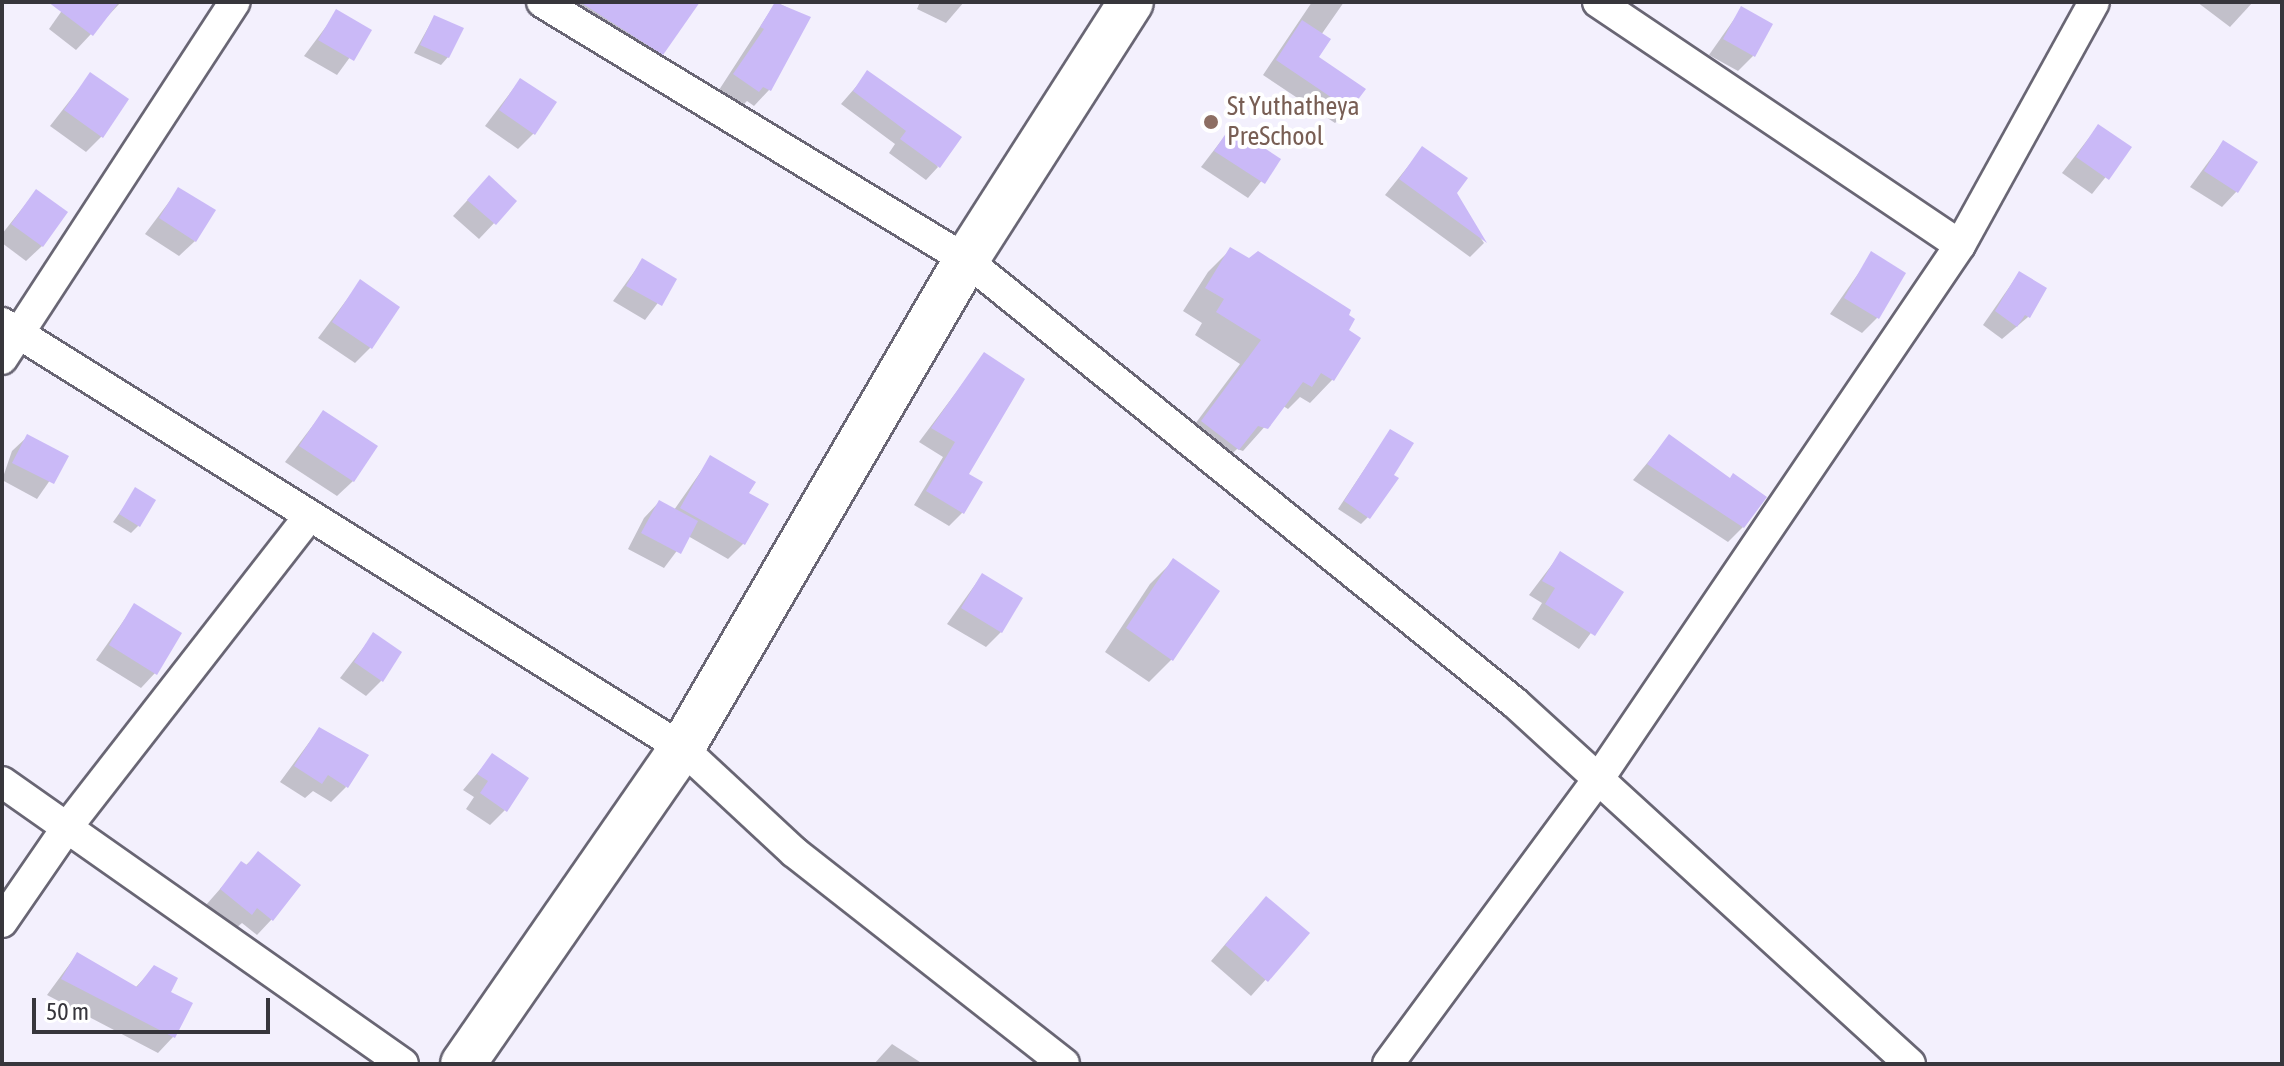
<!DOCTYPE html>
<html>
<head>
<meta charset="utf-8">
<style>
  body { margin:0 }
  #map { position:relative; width:2284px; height:1066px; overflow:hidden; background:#f3f0fd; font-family:"Asap Condensed",sans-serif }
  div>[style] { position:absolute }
  .shadow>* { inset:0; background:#0003 }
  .building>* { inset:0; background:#cab9f7 }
  .roads { filter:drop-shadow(2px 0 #696674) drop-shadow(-2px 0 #696674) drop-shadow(0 2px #696674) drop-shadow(0 -2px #696674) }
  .street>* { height:30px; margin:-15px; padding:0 15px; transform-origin:15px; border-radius:15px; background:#fff }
  .secondary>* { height:44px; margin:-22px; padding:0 22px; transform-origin:22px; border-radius:22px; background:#fff }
  .dots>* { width:22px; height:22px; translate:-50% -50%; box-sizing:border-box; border:4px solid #fff; border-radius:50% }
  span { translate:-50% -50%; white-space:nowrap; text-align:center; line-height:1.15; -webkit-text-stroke:8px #fff; paint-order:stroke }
  .education-label { font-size:26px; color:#785e54 }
  .left { translate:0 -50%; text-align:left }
  .frame { position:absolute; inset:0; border:4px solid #37363c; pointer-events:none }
  .scale { position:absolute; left:32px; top:998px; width:238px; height:36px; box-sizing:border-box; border:4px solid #37363c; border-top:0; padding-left:10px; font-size:24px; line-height:28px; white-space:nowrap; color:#37363c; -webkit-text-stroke:6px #fff; paint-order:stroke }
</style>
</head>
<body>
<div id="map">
  <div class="shadow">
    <i style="clip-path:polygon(68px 2px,121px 2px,76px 50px,49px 29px)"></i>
    <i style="clip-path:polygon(557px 2px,697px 2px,639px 76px)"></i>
    <i style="clip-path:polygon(776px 2px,808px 18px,769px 90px,754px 106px,747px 101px,742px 106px,719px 90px)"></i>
    <i style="clip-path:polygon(920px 2px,964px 2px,946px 23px,917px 9px)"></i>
    <i style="clip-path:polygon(1312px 2px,1344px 2px,1321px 35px,1317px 58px,1349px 109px,1335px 123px,1263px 75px)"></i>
    <i style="clip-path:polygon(2197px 2px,2253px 2px,2230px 27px)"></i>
    <i style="clip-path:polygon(1742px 8px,1753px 56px,1738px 71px,1709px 55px)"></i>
    <i style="clip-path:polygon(337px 12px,369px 31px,337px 75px,304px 56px)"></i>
    <i style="clip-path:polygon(434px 17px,448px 57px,441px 65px,414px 53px)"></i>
    <i style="clip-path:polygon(868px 73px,938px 167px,926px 180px,889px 153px,895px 144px,841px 104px)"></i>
    <i style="clip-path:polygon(90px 75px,102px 136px,86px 152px,50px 126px)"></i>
    <i style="clip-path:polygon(520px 80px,534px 133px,518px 149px,485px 126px)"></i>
    <i style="clip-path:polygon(2098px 126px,2129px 148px,2092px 194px,2062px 173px)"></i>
    <i style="clip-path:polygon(1231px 128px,1278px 160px,1248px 198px,1201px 167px)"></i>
    <i style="clip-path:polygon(2223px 142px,2237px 191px,2222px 207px,2190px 187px)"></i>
    <i style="clip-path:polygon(1422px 149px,1484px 243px,1470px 257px,1385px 195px)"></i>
    <i style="clip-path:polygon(178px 190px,195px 241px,179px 256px,145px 234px)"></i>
    <i style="clip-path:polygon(36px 191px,42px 246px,26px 261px,2px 243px,2px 234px)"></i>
    <i style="clip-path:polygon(474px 193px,515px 201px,479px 239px,453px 216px)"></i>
    <i style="clip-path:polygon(1231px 249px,1358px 338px,1332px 380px,1310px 403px,1300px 397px,1288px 409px,1283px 406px,1243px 451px,1237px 449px,1214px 471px,1180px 444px,1240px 364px,1195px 335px,1202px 323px,1183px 311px,1208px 272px)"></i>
    <i style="clip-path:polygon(1872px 254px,1877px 318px,1862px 333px,1830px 314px)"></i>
    <i style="clip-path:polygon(642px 261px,675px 280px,645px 320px,613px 301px)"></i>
    <i style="clip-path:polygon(2019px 273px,2028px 317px,2002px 339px,1983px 325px)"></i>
    <i style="clip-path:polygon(360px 282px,370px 348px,355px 363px,318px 338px)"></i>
    <i style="clip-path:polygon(984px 355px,962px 513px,949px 526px,914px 505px,943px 457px,919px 442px)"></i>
    <i style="clip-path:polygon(323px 412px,353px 481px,337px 496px,285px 462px)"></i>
    <i style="clip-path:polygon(1390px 431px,1368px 517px,1361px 524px,1338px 509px)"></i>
    <i style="clip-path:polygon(28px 436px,66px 457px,37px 499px,2px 480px,12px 451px)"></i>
    <i style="clip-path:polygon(1669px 437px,1743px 527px,1728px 542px,1633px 480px)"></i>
    <i style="clip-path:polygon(711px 457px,747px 493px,743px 544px,728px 559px,688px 536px,664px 568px,628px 549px,644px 518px,659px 502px,674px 510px)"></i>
    <i style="clip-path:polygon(136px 490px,138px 526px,131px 533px,113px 522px)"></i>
    <i style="clip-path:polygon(1560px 554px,1621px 592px,1579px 649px,1532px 619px,1542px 603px,1529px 595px)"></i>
    <i style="clip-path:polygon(1173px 561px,1172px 659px,1149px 682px,1105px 652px,1150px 584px)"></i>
    <i style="clip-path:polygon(982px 575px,1001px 632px,986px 647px,947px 624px)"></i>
    <i style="clip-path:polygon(134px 606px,155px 673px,141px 688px,96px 660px)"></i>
    <i style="clip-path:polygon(373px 635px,381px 681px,366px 696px,340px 678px)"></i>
    <i style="clip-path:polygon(319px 729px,346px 787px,331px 802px,313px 791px,305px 798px,280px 782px)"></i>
    <i style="clip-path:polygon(492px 756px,505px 810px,490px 825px,466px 809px,474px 797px,463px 790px)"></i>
    <i style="clip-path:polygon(258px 854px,272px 919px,257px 935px,242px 923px,235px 929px,206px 905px,242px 864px,245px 866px)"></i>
    <i style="clip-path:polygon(1251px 914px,1307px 933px,1251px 996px,1211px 961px)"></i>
    <i style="clip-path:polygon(77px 954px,135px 988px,154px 968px,169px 993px,190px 1004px,173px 1037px,158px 1053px,47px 995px)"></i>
    <i style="clip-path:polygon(892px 1044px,923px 1064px,874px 1064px)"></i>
  </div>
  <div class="building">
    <i style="clip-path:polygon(48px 2px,119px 2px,93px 36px)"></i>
    <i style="clip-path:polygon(580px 2px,700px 2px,663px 55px)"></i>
    <i style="clip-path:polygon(775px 2px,811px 17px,771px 91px,763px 87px,759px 92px,733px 74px,764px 29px,760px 27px)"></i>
    <i style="clip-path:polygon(1741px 6px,1773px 24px,1755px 57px,1723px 39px)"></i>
    <i style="clip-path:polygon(336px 9px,372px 30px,354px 61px,318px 40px)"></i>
    <i style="clip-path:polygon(434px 15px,464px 28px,449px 58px,420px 45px)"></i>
    <i style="clip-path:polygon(1302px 20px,1331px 39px,1319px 57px,1366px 89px,1350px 110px,1276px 60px)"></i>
    <i style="clip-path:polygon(867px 70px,962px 137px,940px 168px,900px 139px,906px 131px,853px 91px)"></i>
    <i style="clip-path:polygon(90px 72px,129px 99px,103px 138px,64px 110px)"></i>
    <i style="clip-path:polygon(520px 78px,557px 102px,535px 135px,499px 110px)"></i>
    <i style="clip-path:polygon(2098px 124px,2132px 147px,2109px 180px,2076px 157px)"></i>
    <i style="clip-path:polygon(1231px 126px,1281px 159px,1265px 184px,1214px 151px)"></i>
    <i style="clip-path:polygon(2223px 140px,2258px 162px,2238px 193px,2204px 171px)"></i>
    <i style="clip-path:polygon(1422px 146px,1468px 178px,1457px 193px,1487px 243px,1399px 179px)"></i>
    <i style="clip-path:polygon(489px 175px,517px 201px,496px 225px,467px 200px)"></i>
    <i style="clip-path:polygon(178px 187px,216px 210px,196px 242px,159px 218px)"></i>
    <i style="clip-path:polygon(36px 189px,68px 212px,43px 247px,11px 224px)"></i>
    <i style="clip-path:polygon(1230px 247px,1249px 258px,1258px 251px,1351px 310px,1349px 315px,1355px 319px,1349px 330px,1361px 338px,1334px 381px,1321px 373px,1312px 387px,1303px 382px,1268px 429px,1258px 426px,1239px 450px,1201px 421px,1261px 340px,1216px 312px,1224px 299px,1205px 288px)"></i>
    <i style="clip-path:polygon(1871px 251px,1906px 273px,1879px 319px,1844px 298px)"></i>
    <i style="clip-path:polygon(642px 258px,677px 279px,662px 306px,626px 286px)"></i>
    <i style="clip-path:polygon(2019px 271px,2047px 288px,2030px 318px,2025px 315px,2017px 327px,1995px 311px)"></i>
    <i style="clip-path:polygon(360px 279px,400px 307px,372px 349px,332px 322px)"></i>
    <i style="clip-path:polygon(984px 352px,1025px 379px,969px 474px,983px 482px,964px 514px,926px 491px,955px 442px,931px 428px)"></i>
    <i style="clip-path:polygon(323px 410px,378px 446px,354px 482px,299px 446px)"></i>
    <i style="clip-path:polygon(1390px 429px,1414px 443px,1394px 475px,1399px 478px,1370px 519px,1344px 501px)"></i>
    <i style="clip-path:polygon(27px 434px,69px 456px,54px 484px,12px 463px)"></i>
    <i style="clip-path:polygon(1669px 434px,1730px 478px,1733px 473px,1767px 497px,1744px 528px,1647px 464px)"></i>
    <i style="clip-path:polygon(710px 455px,756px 482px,749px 493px,769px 504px,745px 545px,680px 508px)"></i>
    <i style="clip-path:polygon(135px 487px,156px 500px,140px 527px,119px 514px)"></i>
    <i style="clip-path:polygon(659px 500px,698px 521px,681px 554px,641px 533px)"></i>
    <i style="clip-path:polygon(1560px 551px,1624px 592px,1595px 636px,1545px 604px,1555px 588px,1542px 581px)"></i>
    <i style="clip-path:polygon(1173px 558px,1220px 591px,1173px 661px,1126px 628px)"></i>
    <i style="clip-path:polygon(982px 573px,1023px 598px,1002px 633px,961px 608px)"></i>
    <i style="clip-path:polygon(134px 603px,182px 633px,157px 675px,109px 645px)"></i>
    <i style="clip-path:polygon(373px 632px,402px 652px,383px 682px,354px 662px)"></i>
    <i style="clip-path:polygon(319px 727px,369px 755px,348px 788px,328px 775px,322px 784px,294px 766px)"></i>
    <i style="clip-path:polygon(492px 753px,529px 778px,507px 812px,480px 793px,488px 781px,477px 774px)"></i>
    <i style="clip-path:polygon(258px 851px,301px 885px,273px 921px,257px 908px,252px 915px,220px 889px,241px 861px,247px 865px)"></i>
    <i style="clip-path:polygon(1266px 896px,1310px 933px,1268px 982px,1225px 945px)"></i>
    <i style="clip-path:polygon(77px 952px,137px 987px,154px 965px,178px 978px,171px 992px,193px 1003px,175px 1038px,61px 979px)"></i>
  </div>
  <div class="roads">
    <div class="street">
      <i style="left:542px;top:2px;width:496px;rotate:31.3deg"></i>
      <i style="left:966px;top:260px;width:705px;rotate:38.9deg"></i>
      <i style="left:1515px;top:703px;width:535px;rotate:42.42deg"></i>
      <i style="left:1598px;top:2px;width:436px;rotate:33.9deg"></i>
      <i style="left:2px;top:323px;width:802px;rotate:32.01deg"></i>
      <i style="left:682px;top:748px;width:153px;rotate:42.9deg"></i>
      <i style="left:794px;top:852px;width:343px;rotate:38.1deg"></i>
      <i style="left:2px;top:359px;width:426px;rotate:-56.9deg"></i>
      <i style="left:2px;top:782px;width:490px;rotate:35.1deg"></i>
      <i style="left:2px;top:922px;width:116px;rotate:-55.5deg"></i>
      <i style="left:68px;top:826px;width:393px;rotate:-52.1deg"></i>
      <i style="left:1388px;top:1064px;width:352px;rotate:-53.6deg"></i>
      <i style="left:1597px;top:781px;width:647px;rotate:-55.89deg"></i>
      <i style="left:1960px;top:245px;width:277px;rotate:-61.1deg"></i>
    </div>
    <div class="secondary">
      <i style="left:463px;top:1064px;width:384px;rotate:-55.3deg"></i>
      <i style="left:682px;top:748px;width:565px;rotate:-59.8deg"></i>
      <i style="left:966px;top:260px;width:306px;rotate:-57.4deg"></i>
    </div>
  </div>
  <div class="dots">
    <i style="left:1211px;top:122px;background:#8d6e63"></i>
  </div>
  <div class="education-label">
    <span class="left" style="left:1227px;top:122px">St Yuthatheya<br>PreSchool</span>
  </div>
  <div class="frame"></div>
  <div class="scale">50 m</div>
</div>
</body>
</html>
